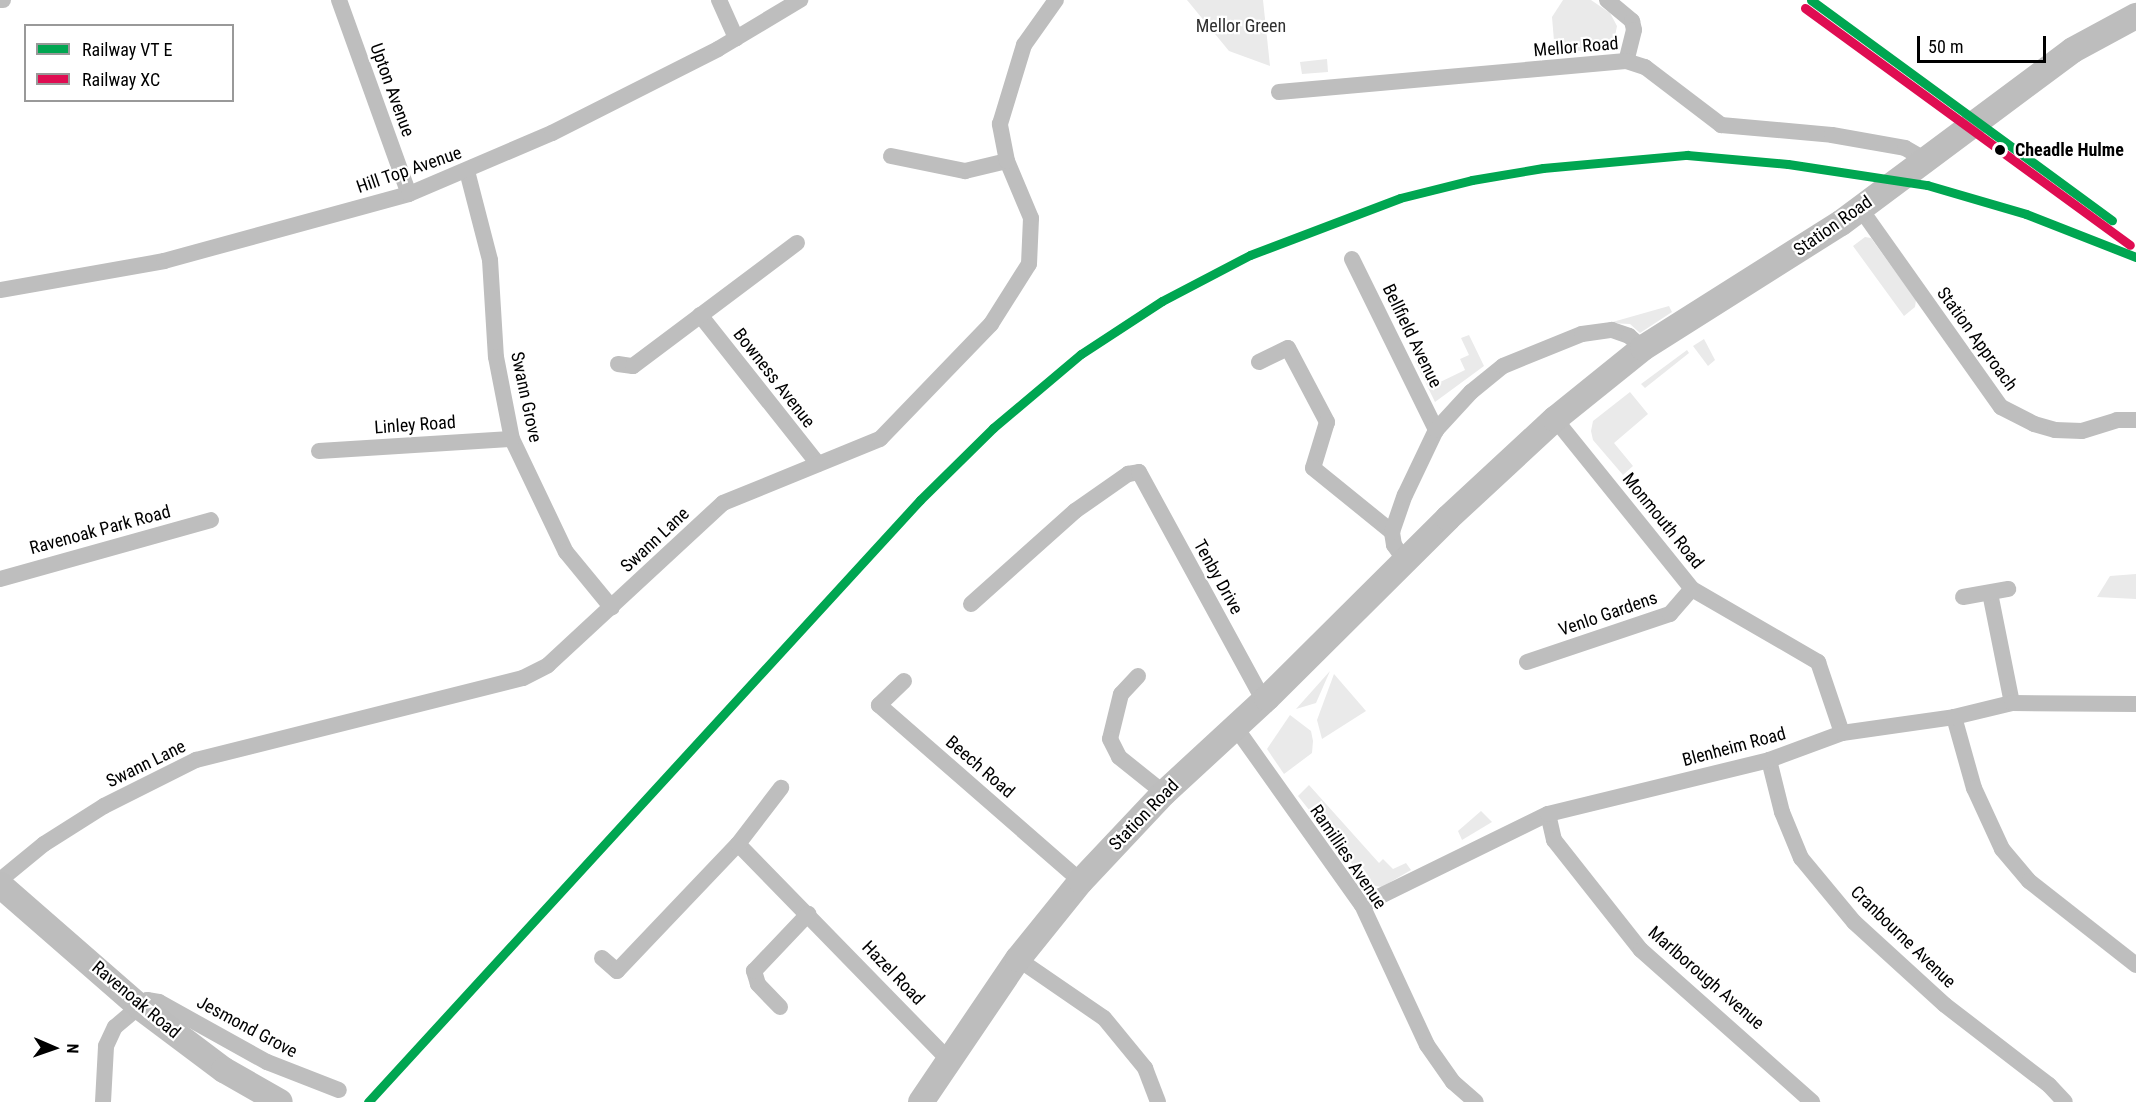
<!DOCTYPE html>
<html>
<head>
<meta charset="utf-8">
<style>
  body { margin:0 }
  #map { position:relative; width:2136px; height:1102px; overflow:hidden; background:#fff; font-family:"Roboto Condensed",sans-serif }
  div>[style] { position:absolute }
  .green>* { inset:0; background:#eaeaea }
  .street>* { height:16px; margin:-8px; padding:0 8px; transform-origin:8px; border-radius:8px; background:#bebebe }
  .primary>* { height:26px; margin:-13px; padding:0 13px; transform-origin:13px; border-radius:13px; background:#bdbdbd }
  .rail-1>* { height:9px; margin:-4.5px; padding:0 4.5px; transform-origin:4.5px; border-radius:4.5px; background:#00a651 }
  .rail-2>* { height:9px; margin:-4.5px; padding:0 4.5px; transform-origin:4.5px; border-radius:4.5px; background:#df0d52 }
  .dots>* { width:16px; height:16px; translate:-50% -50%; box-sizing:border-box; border:3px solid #fff; border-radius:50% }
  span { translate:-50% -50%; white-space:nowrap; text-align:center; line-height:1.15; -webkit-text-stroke:4.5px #fff; paint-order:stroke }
  .park-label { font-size:18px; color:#2f2f2f }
  .street-label { font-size:18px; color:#000 }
  .stop-label { font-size:18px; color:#000; font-weight:700 }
  .left { translate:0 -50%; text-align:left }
  .legend { position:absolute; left:24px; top:24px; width:210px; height:78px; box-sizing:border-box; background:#fff; border:2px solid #999; margin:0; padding:8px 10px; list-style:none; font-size:18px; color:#000 }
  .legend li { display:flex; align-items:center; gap:12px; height:30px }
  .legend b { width:30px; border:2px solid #999 }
  .north { position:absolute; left:24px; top:1018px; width:60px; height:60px; -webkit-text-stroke:4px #fff; paint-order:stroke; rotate:92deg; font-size:16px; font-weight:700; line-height:24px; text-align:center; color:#000 }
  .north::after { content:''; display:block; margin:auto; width:21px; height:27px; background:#000; clip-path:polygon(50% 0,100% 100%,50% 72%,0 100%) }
  .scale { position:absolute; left:1917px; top:36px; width:129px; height:27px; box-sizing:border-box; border:3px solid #000; border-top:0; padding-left:8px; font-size:18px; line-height:21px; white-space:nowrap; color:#000; -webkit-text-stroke:4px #fff; paint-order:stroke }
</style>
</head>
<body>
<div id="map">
  <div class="green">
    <i style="clip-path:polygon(1187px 0,1263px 0,1270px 66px,1229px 51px)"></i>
    <i style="clip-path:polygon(1563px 0,1591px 0,1610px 13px,1617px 26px,1614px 41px,1599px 49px,1555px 53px,1552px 17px)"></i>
    <i style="clip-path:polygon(1327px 59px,1328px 72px,1302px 74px,1300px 62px)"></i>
    <i style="clip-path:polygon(1865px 237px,1871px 238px,1916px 300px,1915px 307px,1904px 316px,1853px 246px)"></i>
    <i style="clip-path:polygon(1669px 306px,1672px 312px,1640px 333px,1630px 324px,1609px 323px)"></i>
    <i style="clip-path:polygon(1469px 335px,1484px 366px,1435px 402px,1415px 361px,1418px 359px,1432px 386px,1465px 370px,1460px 359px,1469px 355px,1461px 338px)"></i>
    <i style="clip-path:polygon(1704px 339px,1715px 360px,1708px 366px,1693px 346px)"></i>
    <i style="clip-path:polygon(1687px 350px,1689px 353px,1645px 388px,1641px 384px)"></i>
    <i style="clip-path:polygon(1630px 392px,1648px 414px,1614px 443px,1633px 466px,1623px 475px,1593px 440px,1591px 431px,1593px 421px)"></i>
    <i style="clip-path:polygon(2136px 574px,2136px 599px,2097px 597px,2110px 576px)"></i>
    <i style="clip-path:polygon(1330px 671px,1316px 703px,1296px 709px)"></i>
    <i style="clip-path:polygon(1334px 674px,1366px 711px,1322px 739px,1317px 720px)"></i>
    <i style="clip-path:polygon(1290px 715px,1311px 731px,1313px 741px,1312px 753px,1284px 774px,1267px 749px)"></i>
    <i style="clip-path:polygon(1309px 785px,1379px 863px,1383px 859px,1393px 869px,1406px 863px,1411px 870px,1382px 887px,1369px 885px,1298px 796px)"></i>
    <i style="clip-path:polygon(1481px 811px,1492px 822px,1462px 840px,1458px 831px)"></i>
  </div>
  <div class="street">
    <i style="left:0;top:0;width:3px"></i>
    <i style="left:339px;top:0;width:206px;rotate:70.2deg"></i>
    <i style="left:719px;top:0;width:42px;rotate:65.9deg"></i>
    <i style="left:1607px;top:0;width:33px;rotate:40deg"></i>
    <i style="left:1632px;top:21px;width:9px;rotate:77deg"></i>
    <i style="left:1634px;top:30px;width:32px;rotate:104deg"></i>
    <i style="left:1279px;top:92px;width:348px;rotate:-5.1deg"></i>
    <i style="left:1626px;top:61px;width:20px;rotate:18deg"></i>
    <i style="left:1645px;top:67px;width:96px;rotate:37.3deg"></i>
    <i style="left:1721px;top:125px;width:111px;rotate:5.1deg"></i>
    <i style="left:1832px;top:135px;width:74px;rotate:10.1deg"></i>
    <i style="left:1905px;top:148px;width:22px;rotate:30deg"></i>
    <i style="left:891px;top:156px;width:76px;rotate:11.5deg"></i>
    <i style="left:965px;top:171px;width:43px;rotate:-13.4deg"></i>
    <i style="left:467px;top:171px;width:92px;rotate:75.5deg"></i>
    <i style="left:490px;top:260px;width:97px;rotate:86.5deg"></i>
    <i style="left:496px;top:357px;width:84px;rotate:79deg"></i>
    <i style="left:512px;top:439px;width:125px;rotate:64.5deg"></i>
    <i style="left:566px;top:552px;width:72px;rotate:50.6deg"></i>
    <i style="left:1860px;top:208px;width:244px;rotate:54.7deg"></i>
    <i style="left:2001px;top:407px;width:37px;rotate:27deg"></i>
    <i style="left:2034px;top:424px;width:22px;rotate:16deg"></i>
    <i style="left:2055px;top:430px;width:27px;rotate:2deg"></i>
    <i style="left:2082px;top:431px;width:37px;rotate:-17deg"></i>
    <i style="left:2117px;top:420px;width:19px"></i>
    <i style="left:1352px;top:259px;width:191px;rotate:63.8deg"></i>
    <i style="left:0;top:290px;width:167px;rotate:-10deg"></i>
    <i style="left:164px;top:261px;width:254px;rotate:-15.3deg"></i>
    <i style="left:409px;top:194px;width:155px;rotate:-23.1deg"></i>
    <i style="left:552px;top:133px;width:186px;rotate:-26.8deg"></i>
    <i style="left:718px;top:49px;width:96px;rotate:-30.9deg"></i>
    <i style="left:700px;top:315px;width:190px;rotate:51.6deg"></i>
    <i style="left:1259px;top:362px;width:32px;rotate:-26deg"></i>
    <i style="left:1288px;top:348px;width:84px;rotate:62.2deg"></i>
    <i style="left:1327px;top:422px;width:48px;rotate:106.9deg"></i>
    <i style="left:1313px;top:468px;width:102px;rotate:39deg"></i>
    <i style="left:618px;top:364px;width:15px;rotate:8deg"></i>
    <i style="left:633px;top:366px;width:205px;rotate:-36.9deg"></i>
    <i style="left:1555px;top:419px;width:218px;rotate:51.1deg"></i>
    <i style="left:1692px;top:589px;width:146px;rotate:30.1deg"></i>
    <i style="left:1818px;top:662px;width:75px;rotate:71.3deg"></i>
    <i style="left:319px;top:451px;width:193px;rotate:-3.6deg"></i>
    <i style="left:1406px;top:562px;width:21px;rotate:-125deg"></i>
    <i style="left:1394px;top:545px;width:13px;rotate:-99deg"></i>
    <i style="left:1392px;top:532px;width:39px;rotate:-71deg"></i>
    <i style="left:1405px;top:495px;width:72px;rotate:-64.5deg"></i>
    <i style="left:1436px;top:430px;width:52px;rotate:-47.4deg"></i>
    <i style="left:1471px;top:392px;width:41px;rotate:-39.1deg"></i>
    <i style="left:1503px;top:366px;width:85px;rotate:-22.1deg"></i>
    <i style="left:1582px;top:334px;width:30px;rotate:-8deg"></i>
    <i style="left:1612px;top:330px;width:18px;rotate:19deg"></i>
    <i style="left:1629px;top:336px;width:18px;rotate:41deg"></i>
    <i style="left:0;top:579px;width:219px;rotate:-15.6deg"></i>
    <i style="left:1990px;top:593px;width:112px;rotate:78.7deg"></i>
    <i style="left:1963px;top:597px;width:46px;rotate:-10.1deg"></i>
    <i style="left:971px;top:604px;width:140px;rotate:-41.8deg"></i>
    <i style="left:1075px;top:511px;width:65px;rotate:-34.9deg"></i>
    <i style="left:1128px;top:474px;width:11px;rotate:-10deg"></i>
    <i style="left:1139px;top:472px;width:261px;rotate:61.4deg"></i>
    <i style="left:1527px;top:662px;width:151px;rotate:-18.6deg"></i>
    <i style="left:1670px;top:614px;width:33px;rotate:-49deg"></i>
    <i style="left:1138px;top:676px;width:25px;rotate:133deg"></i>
    <i style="left:1121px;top:694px;width:46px;rotate:103.7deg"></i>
    <i style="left:1110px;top:739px;width:20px;rotate:63deg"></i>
    <i style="left:1119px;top:757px;width:58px;rotate:38.7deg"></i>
    <i style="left:904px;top:681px;width:35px;rotate:136deg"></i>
    <i style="left:879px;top:705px;width:268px;rotate:41.1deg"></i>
    <i style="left:1954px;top:717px;width:74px;rotate:74.3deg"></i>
    <i style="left:1974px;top:788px;width:67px;rotate:65.3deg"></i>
    <i style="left:2002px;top:849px;width:42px;rotate:49.8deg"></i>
    <i style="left:2029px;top:881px;width:136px;rotate:38.1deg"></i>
    <i style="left:1236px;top:728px;width:217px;rotate:54.6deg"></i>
    <i style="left:1362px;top:905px;width:154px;rotate:65.1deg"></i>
    <i style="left:1427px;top:1045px;width:45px;rotate:54.9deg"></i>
    <i style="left:1453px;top:1082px;width:30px;rotate:41deg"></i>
    <i style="left:1769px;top:760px;width:54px;rotate:76deg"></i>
    <i style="left:1782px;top:812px;width:50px;rotate:67.6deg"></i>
    <i style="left:1801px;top:858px;width:83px;rotate:50.4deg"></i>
    <i style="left:1854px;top:922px;width:123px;rotate:42.4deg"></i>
    <i style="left:1945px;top:1005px;width:131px;rotate:37.6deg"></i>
    <i style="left:2049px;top:1085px;width:23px;rotate:47deg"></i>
    <i style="left:1548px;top:814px;width:27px;rotate:77deg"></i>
    <i style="left:1554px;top:840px;width:140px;rotate:51.7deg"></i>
    <i style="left:1641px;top:950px;width:229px;rotate:41.6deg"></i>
    <i style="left:738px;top:844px;width:302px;rotate:45.7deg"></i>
    <i style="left:0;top:880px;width:57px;rotate:-39.3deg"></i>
    <i style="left:44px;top:844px;width:71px;rotate:-32.3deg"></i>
    <i style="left:104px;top:806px;width:103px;rotate:-26.6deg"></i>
    <i style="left:196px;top:760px;width:337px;rotate:-14.1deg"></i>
    <i style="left:523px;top:678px;width:28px;rotate:-27deg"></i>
    <i style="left:548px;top:665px;width:238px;rotate:-42.8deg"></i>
    <i style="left:723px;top:503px;width:170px;rotate:-22.2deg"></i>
    <i style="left:880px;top:439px;width:160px;rotate:-46deg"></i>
    <i style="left:991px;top:324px;width:71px;rotate:-57.7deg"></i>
    <i style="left:1029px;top:264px;width:46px;rotate:-87.5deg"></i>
    <i style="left:1031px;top:218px;width:62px;rotate:-112.8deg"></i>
    <i style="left:1007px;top:161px;width:38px;rotate:-101deg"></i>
    <i style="left:1000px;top:124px;width:83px;rotate:-73.1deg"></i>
    <i style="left:1024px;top:45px;width:55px;rotate:-54.6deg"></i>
    <i style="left:1362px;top:905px;width:207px;rotate:-26.1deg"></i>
    <i style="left:1548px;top:814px;width:228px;rotate:-13.7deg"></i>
    <i style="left:1769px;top:760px;width:78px;rotate:-20.3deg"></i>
    <i style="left:1842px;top:733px;width:113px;rotate:-8.1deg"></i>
    <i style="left:1954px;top:717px;width:60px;rotate:-13.6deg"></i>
    <i style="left:2012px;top:703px;width:124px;rotate:0.5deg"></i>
    <i style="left:602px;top:958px;width:20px;rotate:41deg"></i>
    <i style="left:617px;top:971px;width:175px;rotate:-46.4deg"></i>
    <i style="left:738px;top:844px;width:71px;rotate:-52.5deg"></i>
    <i style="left:1018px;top:959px;width:104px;rotate:34.5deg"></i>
    <i style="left:1104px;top:1018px;width:65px;rotate:50.6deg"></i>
    <i style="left:1145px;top:1068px;width:36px;rotate:69deg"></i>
    <i style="left:780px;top:1007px;width:32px;rotate:-134deg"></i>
    <i style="left:758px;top:984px;width:14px;rotate:-107deg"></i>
    <i style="left:754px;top:971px;width:79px;rotate:-46.5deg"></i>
    <i style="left:103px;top:1102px;width:56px;rotate:-86.9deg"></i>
    <i style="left:106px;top:1046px;width:21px;rotate:-65deg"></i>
    <i style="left:115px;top:1027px;width:42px;rotate:-40.2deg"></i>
    <i style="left:147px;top:1000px;width:12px;rotate:9deg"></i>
    <i style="left:159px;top:1002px;width:124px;rotate:29.1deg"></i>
    <i style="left:267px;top:1062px;width:77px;rotate:21.3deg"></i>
  </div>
  <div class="primary">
    <i style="left:0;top:885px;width:186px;rotate:41.1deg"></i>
    <i style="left:140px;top:1007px;width:105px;rotate:36.9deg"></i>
    <i style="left:224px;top:1070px;width:64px;rotate:29.7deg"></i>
    <i style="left:921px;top:1102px;width:173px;rotate:-55.9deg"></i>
    <i style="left:1018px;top:959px;width:100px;rotate:-51.1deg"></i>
    <i style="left:1081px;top:881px;width:121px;rotate:-46.7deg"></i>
    <i style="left:1164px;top:793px;width:140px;rotate:-42.7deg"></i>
    <i style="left:1267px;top:698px;width:255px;rotate:-44.8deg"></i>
    <i style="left:1448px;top:518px;width:146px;rotate:-42.8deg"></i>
    <i style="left:1555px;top:419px;width:113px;rotate:-38.9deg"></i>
    <i style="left:1643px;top:348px;width:234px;rotate:-32.3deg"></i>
    <i style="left:1841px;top:223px;width:289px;rotate:-36.7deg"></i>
    <i style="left:2073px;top:50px;width:72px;rotate:-28.4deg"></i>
  </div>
  <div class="rail-1">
    <i style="left:1811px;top:0;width:373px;rotate:36.2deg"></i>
    <i style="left:368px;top:1102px;width:817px;rotate:-47.48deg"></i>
    <i style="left:920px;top:500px;width:103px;rotate:-44.6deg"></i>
    <i style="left:993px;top:428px;width:115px;rotate:-40.1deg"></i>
    <i style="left:1081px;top:354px;width:97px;rotate:-33.2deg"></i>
    <i style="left:1162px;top:301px;width:99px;rotate:-27.6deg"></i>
    <i style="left:1250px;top:255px;width:160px;rotate:-20.8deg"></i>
    <i style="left:1400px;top:198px;width:74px;rotate:-14deg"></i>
    <i style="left:1472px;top:180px;width:72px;rotate:-9.6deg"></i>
    <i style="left:1543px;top:168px;width:145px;rotate:-5.2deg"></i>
    <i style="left:1687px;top:155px;width:101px;rotate:5.1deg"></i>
    <i style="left:1788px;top:164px;width:141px;rotate:8.6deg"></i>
    <i style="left:1927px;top:185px;width:103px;rotate:16.3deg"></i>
    <i style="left:2026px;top:214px;width:118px;rotate:21.4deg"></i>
  </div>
  <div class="rail-2">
    <i style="left:1805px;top:8px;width:402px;rotate:36.1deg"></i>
  </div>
  <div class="dots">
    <i style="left:2000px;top:150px;background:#000"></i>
  </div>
  <div class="park-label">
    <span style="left:1241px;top:26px">Mellor Green</span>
  </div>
  <div class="street-label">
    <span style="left:1576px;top:47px;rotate:-5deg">Mellor Road</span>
    <span style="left:392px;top:90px;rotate:70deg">Upton Avenue</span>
    <span style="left:409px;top:170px;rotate:-19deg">Hill Top Avenue</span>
    <span style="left:1833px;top:226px;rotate:-35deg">Station Road</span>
    <span style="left:1412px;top:336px;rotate:64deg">Bellfield Avenue</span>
    <span style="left:1977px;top:339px;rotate:54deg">Station Approach</span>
    <span style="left:774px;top:378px;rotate:52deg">Bowness Avenue</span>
    <span style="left:526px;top:397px;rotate:78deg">Swann Grove</span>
    <span style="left:415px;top:425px;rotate:-4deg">Linley Road</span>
    <span style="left:1663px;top:521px;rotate:51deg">Monmouth Road</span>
    <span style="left:100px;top:530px;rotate:-15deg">Ravenoak Park Road</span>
    <span style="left:655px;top:540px;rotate:-43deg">Swann Lane</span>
    <span style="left:1218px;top:577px;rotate:61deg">Tenby Drive</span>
    <span style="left:1608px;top:614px;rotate:-19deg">Venlo Gardens</span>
    <span style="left:1734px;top:747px;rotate:-15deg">Blenheim Road</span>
    <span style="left:146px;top:764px;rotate:-26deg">Swann Lane</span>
    <span style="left:980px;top:767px;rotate:41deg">Beech Road</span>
    <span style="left:1144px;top:815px;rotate:-46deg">Station Road</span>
    <span style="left:1348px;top:857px;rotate:56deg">Ramillies Avenue</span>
    <span style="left:1903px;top:937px;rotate:44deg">Cranbourne Avenue</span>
    <span style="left:893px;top:973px;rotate:46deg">Hazel Road</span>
    <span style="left:1706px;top:978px;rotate:41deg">Marlborough Avenue</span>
    <span style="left:136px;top:1000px;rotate:40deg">Ravenoak Road</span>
    <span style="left:247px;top:1027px;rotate:28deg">Jesmond Grove</span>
  </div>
  <div class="stop-label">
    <span class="left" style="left:2015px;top:150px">Cheadle Hulme</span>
  </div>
  <ul class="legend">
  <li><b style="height:8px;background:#00a651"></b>Railway VT E</li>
  <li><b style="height:8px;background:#df0d52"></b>Railway XC</li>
  </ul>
  <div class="north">N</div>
  <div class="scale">50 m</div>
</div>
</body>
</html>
